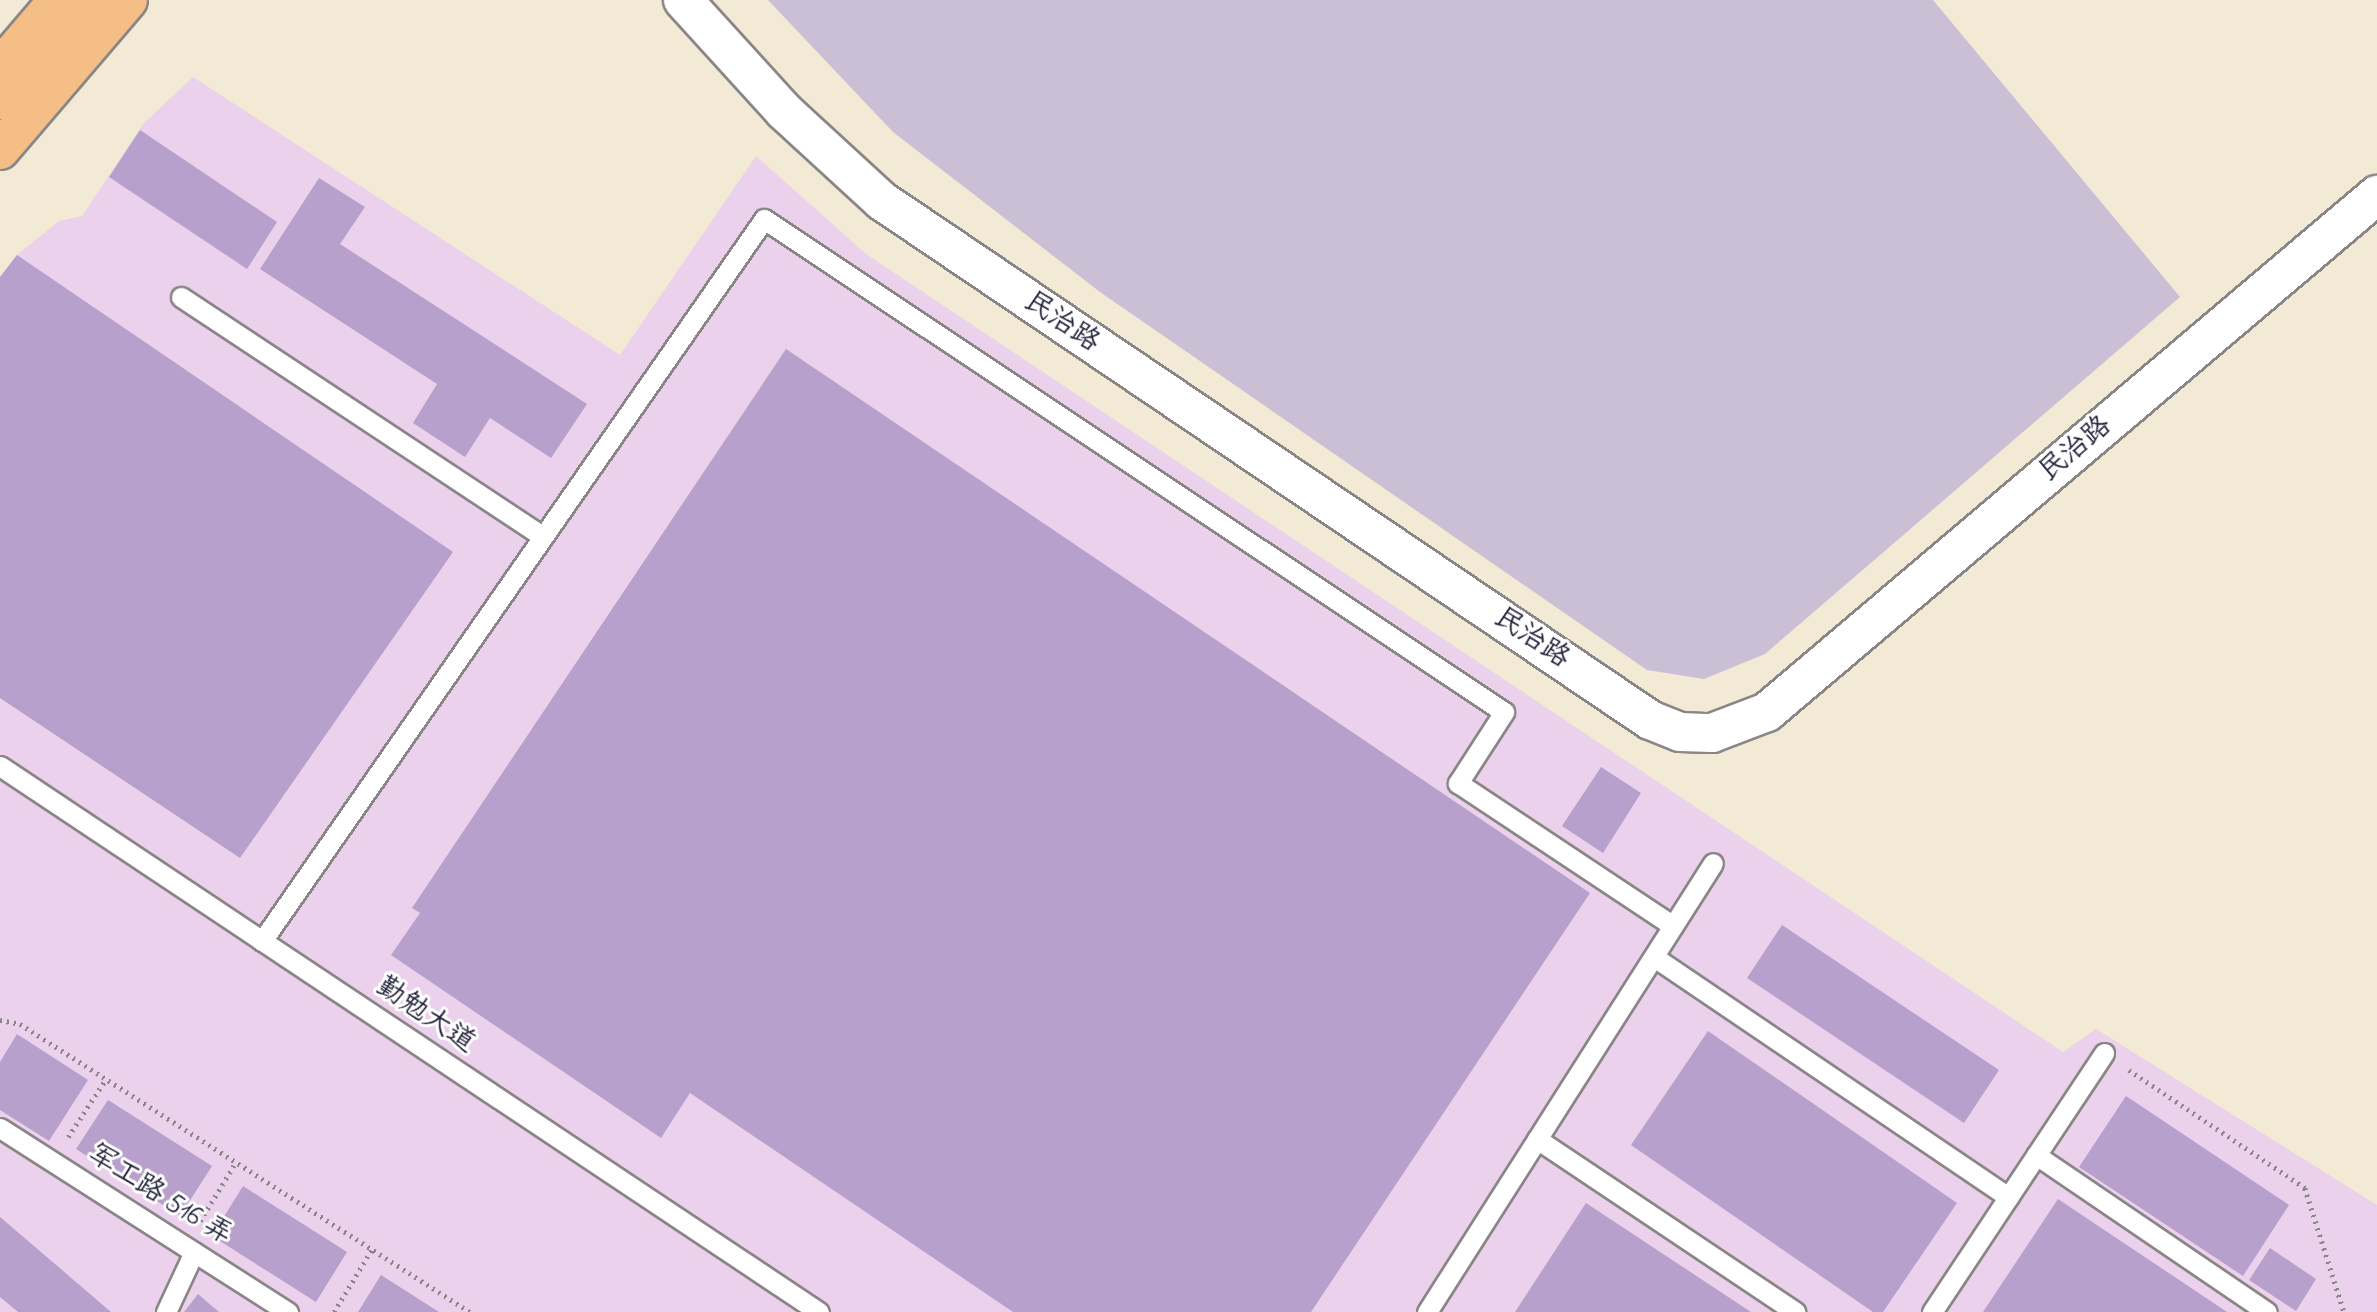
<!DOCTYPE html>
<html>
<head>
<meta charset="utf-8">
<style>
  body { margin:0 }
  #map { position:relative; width:2377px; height:1312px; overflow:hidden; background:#f2ead4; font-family:"Indie Flower","LXGW WenKai TC",sans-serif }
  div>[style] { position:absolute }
  .built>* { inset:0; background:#ebd1ec }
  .industrial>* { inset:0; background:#cbbfd6 }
  .building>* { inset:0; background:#b7a0cb }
  .path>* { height:4.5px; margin-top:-2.25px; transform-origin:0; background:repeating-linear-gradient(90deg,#8a8688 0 2px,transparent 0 7px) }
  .roads { filter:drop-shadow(2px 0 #8a8688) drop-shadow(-2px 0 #8a8688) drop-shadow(0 2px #8a8688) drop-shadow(0 -2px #8a8688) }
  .lane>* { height:19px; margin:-9.5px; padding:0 9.5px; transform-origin:9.5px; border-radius:9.5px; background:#fff }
  .street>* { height:38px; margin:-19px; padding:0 19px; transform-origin:19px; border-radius:19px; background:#fff }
  .primary>* { height:38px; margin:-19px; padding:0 19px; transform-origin:19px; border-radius:19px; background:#f6be87 }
  .highway>* { height:38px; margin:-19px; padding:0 19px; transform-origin:19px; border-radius:19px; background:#f6be87 }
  span { translate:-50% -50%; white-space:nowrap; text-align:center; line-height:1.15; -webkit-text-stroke:6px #fff; paint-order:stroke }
  .street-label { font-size:28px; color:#22223b }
</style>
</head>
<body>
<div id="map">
  <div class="built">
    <i style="clip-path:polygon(193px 77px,620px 355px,756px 156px,866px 254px,2063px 1052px,2096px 1029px,2377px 1205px,2377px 1312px,0 1312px,0 277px,17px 255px,59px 221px,82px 216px,144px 123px)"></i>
  </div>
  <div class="industrial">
    <i style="clip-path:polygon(768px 0,1933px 0,2180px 297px,1765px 654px,1704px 679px,1647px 670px,1100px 292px,893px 132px)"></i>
  </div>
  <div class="building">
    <i style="clip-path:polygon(140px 130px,277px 222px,247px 269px,109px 177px)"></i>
    <i style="clip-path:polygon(319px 178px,365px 207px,340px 244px,587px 404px,551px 458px,490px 418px,465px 457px,413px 423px,437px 384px,260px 269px)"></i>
    <i style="clip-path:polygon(17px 255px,453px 552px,240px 858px,0 698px,0 277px)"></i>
    <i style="clip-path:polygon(786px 349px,1590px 893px,1311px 1312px,1013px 1312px,690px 1093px,661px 1138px,391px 955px,420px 913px,412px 908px)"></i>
    <i style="clip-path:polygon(1601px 767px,1641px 793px,1603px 853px,1562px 826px)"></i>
    <i style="clip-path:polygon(1782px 925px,1999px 1070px,1964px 1123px,1747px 978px)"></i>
    <i style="clip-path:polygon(1708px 1031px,1957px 1203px,1883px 1312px,1873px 1312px,1631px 1145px)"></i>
    <i style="clip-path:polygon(17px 1034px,88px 1080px,49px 1141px,0 1110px,0 1062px)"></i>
    <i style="clip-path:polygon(2126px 1096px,2289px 1205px,2243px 1276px,2079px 1167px)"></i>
    <i style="clip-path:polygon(108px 1100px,212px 1166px,180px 1216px,76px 1149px)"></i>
    <i style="clip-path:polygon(243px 1186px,347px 1252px,316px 1302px,212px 1236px)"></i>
    <i style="clip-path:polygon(2058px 1199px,2227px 1312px,1983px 1312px)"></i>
    <i style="clip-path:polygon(1586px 1203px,1751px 1312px,1515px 1312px)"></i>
    <i style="clip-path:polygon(0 1217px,55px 1264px,111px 1312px,18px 1312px,0 1297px)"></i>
    <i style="clip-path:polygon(2270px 1248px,2316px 1279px,2296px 1311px,2249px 1280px)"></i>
    <i style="clip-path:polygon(381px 1275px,439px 1312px,358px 1312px)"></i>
    <i style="clip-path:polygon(198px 1294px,219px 1312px,184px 1312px)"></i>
  </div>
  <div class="path">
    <i style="left:0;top:1020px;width:20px;rotate:11deg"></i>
    <i style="left:20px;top:1024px;width:534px;rotate:32.62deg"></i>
    <i style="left:2129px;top:1070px;width:212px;rotate:33.8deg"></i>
    <i style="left:2305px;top:1188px;width:130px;rotate:72.5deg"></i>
    <i style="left:68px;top:1137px;width:69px;rotate:-56.8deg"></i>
    <i style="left:200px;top:1221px;width:69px;rotate:-58.6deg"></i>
    <i style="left:334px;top:1312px;width:74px;rotate:-58.9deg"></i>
  </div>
  <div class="roads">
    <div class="lane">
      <i style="left:181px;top:297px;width:434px;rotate:33.5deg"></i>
      <i style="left:0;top:766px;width:984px;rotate:33.69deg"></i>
      <i style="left:262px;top:941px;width:879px;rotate:-55.19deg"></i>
      <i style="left:764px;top:219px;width:889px;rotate:33.67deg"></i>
      <i style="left:1504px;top:712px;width:85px;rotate:122.9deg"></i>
      <i style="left:1458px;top:783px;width:258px;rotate:33.6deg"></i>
      <i style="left:1654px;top:957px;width:428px;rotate:34.1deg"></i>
      <i style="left:0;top:1128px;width:342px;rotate:32.6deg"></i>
      <i style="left:1537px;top:1139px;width:311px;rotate:33.8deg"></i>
      <i style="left:2036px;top:1155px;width:279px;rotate:34.2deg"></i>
      <i style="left:166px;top:1312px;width:66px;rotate:-65deg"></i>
      <i style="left:1427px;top:1312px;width:532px;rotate:-57.5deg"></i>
      <i style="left:1932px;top:1312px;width:311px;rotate:-56.4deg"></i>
    </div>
    <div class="street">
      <i style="left:683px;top:0;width:150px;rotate:47.7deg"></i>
      <i style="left:784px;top:111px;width:133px;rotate:42.6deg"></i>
      <i style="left:882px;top:201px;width:927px;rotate:34.05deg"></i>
      <i style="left:1650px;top:720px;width:32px;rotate:22deg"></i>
      <i style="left:1680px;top:732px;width:32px;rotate:2deg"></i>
      <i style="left:1712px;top:733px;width:59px;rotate:-20.9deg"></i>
      <i style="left:1767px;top:712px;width:800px;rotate:-40.28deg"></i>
    </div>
    <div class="primary">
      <i style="left:0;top:68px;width:89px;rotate:-49.5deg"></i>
      <i style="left:0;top:150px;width:197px;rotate:-49.5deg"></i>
    </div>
    <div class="highway">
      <i style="left:0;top:100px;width:132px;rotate:-49.3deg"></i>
    </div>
  </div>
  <div class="street-label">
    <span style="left:1061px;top:323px;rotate:34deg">民治路</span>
    <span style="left:2076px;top:450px;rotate:-40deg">民治路</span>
    <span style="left:1531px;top:639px;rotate:34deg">民治路</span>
    <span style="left:425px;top:1016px;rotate:34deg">勤勉大道</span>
    <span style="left:159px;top:1196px;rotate:32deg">军工路 516 弄</span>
  </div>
</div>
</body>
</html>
